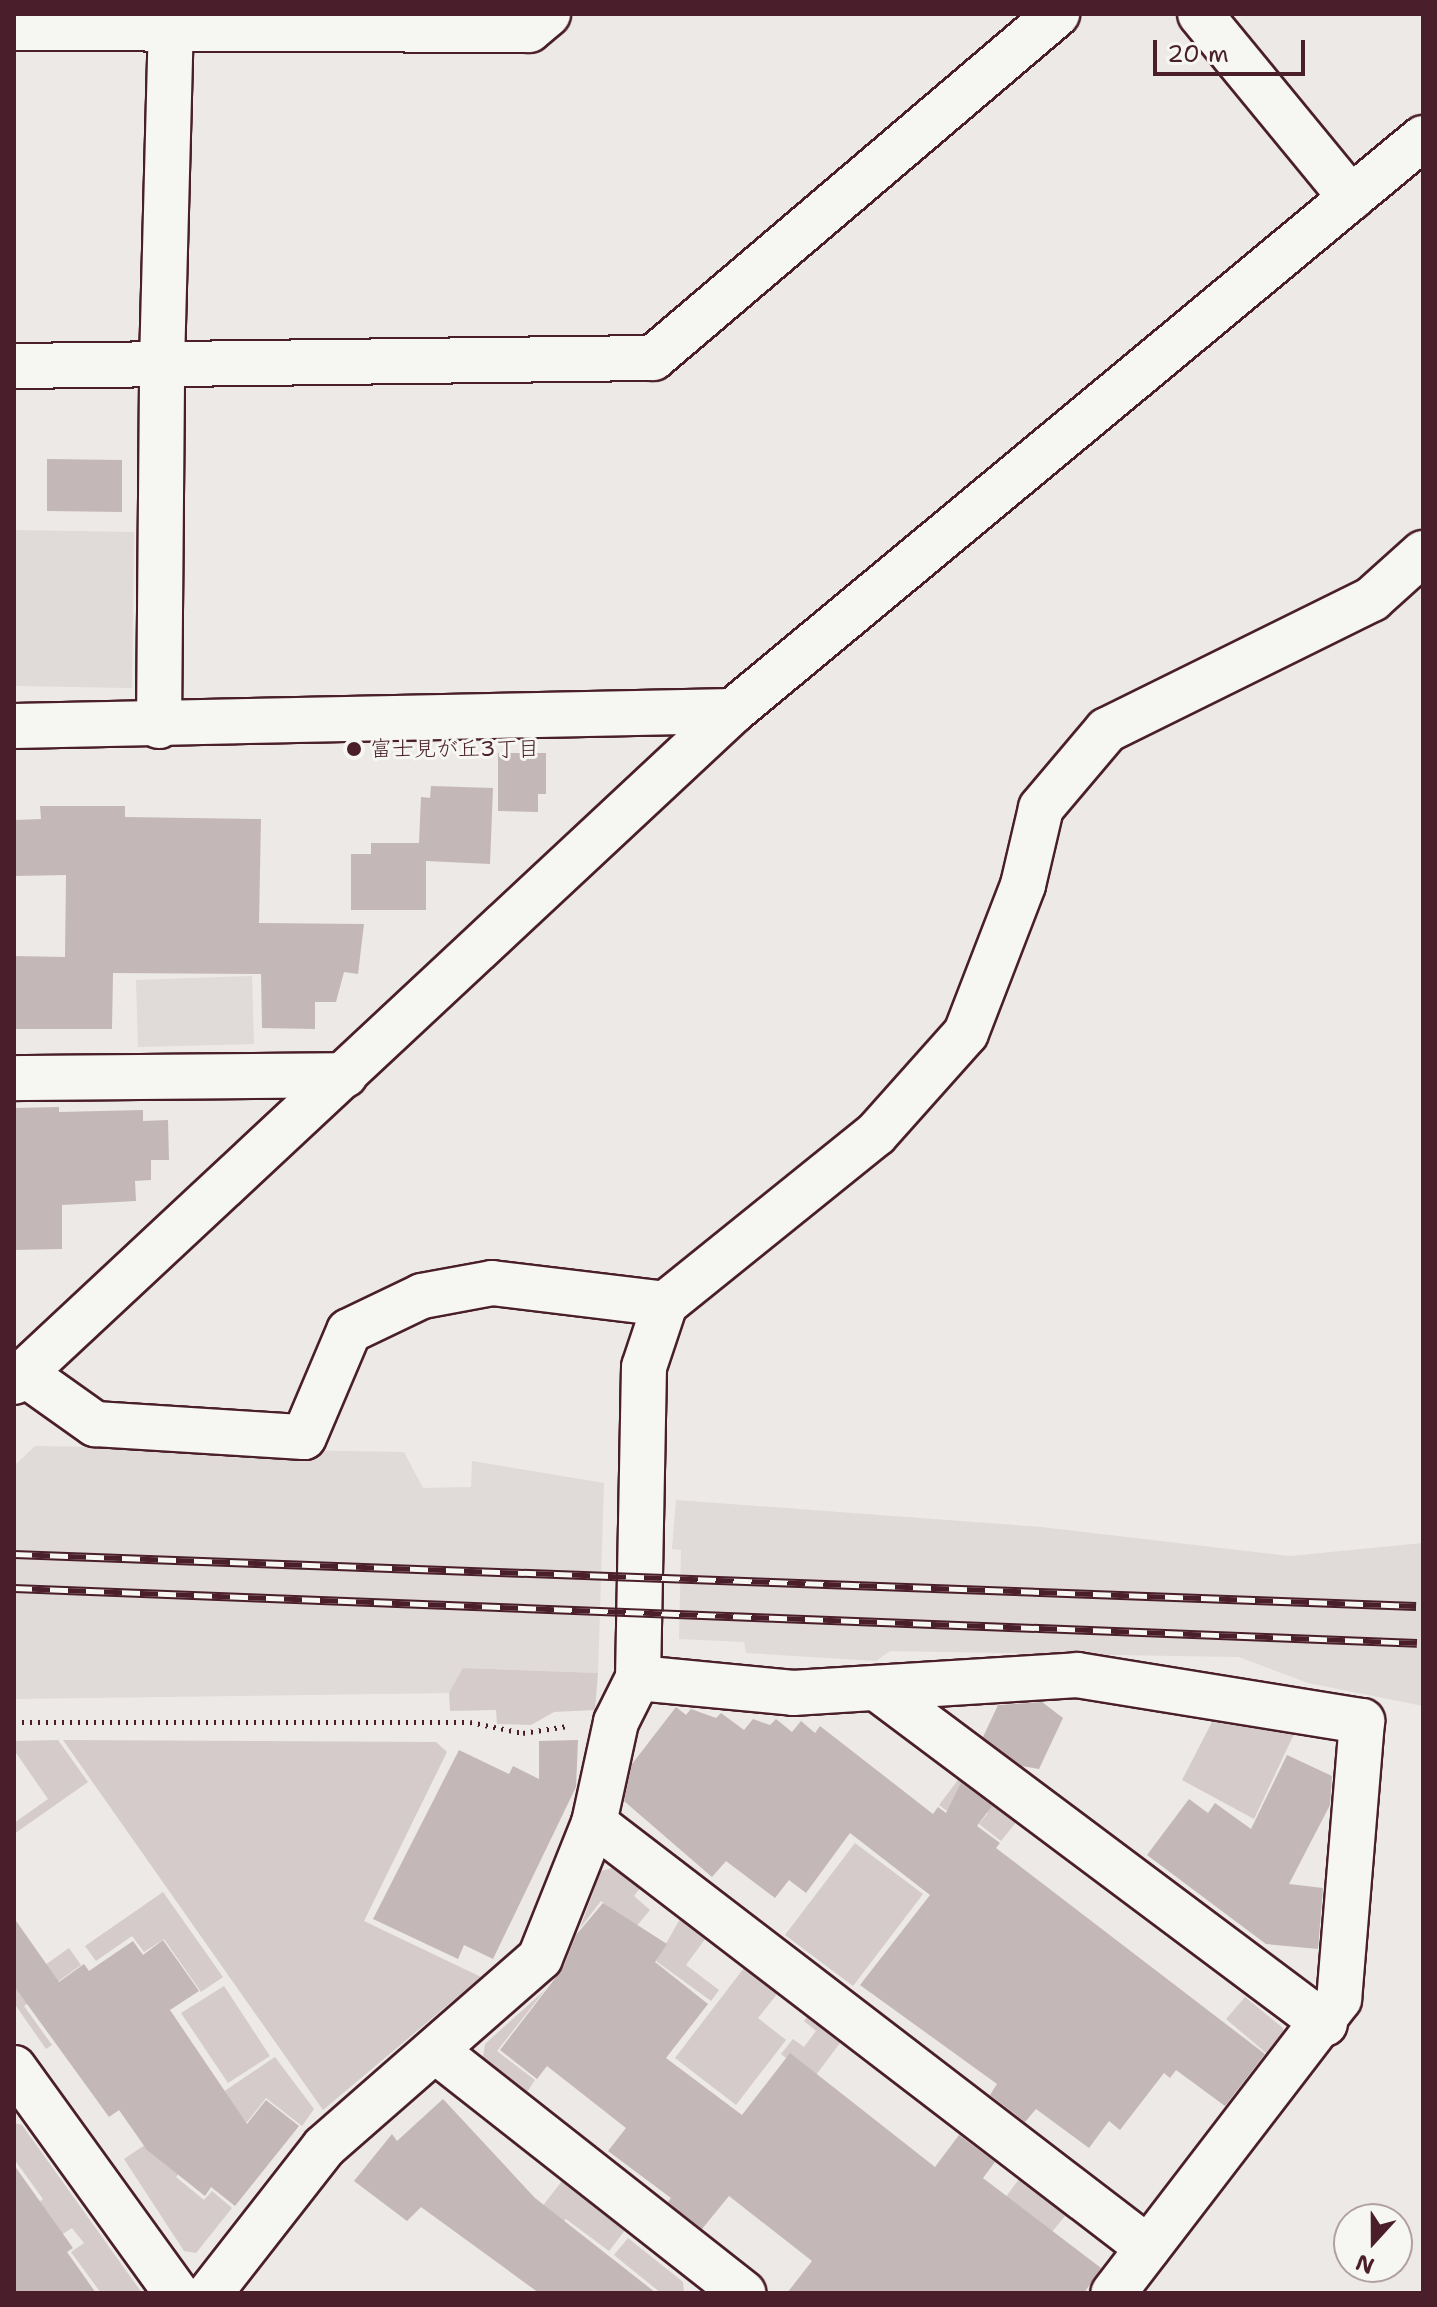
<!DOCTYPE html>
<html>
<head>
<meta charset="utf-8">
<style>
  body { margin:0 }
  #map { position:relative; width:1437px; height:2307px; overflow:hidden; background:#ece9e6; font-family:"Shantell Sans","Klee One",sans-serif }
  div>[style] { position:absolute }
  .built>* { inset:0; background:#e0dad8 }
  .green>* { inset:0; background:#d4cbca }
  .building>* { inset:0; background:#c4b7b7 }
  .path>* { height:5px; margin-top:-2.5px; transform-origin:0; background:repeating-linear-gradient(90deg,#4a1f2b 0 2px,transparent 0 8px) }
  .roads { filter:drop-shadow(2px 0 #4a1f2b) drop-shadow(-2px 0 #4a1f2b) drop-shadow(0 2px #4a1f2b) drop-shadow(0 -2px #4a1f2b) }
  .street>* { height:44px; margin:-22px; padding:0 22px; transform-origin:22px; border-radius:22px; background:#f6f6f2 }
  .secondary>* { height:44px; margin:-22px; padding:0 22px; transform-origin:22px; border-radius:22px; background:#f6f6f2 }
  .rail>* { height:9px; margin-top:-4.5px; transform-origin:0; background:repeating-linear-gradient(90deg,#f6f6f2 0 18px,#4a1f2b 0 36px); box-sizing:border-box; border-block:2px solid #4a1f2b }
  .dots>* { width:22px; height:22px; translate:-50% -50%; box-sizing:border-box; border:4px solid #f6f6f2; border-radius:50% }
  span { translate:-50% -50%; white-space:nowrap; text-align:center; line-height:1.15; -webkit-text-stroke:6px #f6f6f2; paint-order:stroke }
  .poi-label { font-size:22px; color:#4a1f2b }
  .left { translate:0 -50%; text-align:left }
  .frame { position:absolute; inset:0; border:16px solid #4a1f2b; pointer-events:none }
  .north { position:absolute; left:1333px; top:2203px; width:80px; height:80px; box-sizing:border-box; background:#f6f6f2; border:2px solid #b1a0a2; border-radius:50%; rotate:201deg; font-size:22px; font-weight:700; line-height:32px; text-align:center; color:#4a1f2b }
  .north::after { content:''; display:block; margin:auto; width:28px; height:36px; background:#4a1f2b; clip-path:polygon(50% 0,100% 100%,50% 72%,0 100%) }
  .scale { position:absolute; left:1153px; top:40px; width:152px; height:36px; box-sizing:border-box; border:4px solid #4a1f2b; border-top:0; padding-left:10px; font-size:24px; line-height:28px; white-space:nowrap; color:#4a1f2b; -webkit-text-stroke:6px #f6f6f2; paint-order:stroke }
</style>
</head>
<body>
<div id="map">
  <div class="built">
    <i style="clip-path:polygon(14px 530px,134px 532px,132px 688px,14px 686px)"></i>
    <i style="clip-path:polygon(252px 976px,254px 1044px,138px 1047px,136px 980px)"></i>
    <i style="clip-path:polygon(35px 1446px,404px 1452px,423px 1488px,471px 1487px,472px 1461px,604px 1483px,598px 1673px,464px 1668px,453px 1693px,14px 1699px,14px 1466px)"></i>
    <i style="clip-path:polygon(676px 1500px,1041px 1527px,1290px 1556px,1423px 1543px,1423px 1706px,1308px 1683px,1239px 1657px,890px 1651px,876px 1661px,746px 1653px,744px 1642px,679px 1639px,681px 1550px,672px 1549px)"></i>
  </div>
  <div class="green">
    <i style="clip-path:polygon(463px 1668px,598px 1673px,595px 1710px,554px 1712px,531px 1725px,497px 1724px,496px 1710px,450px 1711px,449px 1693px)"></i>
    <i style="clip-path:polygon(1212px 1722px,1294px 1734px,1254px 1819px,1182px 1780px)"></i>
    <i style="clip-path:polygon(58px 1740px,88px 1782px,14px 1834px,14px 1823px,48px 1799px,14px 1750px,14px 1741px)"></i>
    <i style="clip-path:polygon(63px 1740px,436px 1742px,447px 1752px,364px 1921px,481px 1977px,323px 2110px)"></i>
    <i style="clip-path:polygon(964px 1772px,1021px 1816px,1001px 1841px,979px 1824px,988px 1813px,968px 1798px,954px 1816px,939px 1805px)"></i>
    <i style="clip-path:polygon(855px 1843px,923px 1894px,853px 1986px,785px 1935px)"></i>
    <i style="clip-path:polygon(623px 1865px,645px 1882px,634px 1896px,650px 1910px,635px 1928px,601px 1901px,580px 1928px,601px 1871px)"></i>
    <i style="clip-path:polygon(163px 1892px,223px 1977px,201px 1992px,164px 1939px,144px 1952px,132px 1936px,96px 1961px,85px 1946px)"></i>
    <i style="clip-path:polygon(684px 1912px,708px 1935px,686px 1965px,719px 1990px,711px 2001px,656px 1961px)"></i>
    <i style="clip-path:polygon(69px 1948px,81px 1965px,24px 2006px,52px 2045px,46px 2049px,14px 2003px,14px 1987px)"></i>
    <i style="clip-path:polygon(747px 1964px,781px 1989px,758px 2018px,786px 2040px,736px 2105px,675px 2058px)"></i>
    <i style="clip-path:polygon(224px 1986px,270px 2056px,228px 2083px,181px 2013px)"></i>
    <i style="clip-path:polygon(545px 1990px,497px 2051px,535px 2080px,525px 2095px,482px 2064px,485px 2044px)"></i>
    <i style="clip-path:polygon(1245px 1997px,1283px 2028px,1284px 2044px,1272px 2058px,1226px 2019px)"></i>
    <i style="clip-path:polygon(809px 2014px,843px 2039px,813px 2079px,781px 2054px,793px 2039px,804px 2047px,816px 2031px,804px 2021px)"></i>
    <i style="clip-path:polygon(275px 2057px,314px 2109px,302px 2126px,266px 2098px,240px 2131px,222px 2118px,176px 2177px,204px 2200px,212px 2191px,232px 2208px,196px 2253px,184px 2251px,124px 2159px)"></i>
    <i style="clip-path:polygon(14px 2123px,22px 2125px,142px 2293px,101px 2293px,71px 2252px,84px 2243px,72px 2228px,58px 2237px,34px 2206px,43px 2199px,14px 2159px)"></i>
    <i style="clip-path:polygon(1022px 2175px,1069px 2211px,1044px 2242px,999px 2206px)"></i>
    <i style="clip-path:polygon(562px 2181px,626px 2229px,609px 2251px,566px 2219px,559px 2227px,538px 2212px)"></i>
    <i style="clip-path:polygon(628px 2238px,683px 2282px,684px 2293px,661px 2293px,614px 2255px)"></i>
  </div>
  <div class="building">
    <i style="clip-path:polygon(47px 459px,122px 460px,122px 512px,47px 511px)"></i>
    <i style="clip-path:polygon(498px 753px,546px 753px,546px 794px,538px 794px,538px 812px,498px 811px)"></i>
    <i style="clip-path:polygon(431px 786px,493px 788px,490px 864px,426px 861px,426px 910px,351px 910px,351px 854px,371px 854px,371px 843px,419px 843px,421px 797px,430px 798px)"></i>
    <i style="clip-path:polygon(40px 806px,125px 806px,125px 817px,261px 819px,259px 923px,364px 924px,358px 974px,344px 972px,336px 1002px,315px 1002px,315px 1029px,262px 1028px,261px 974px,113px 973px,112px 1029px,14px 1029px,14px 956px,65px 957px,66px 875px,15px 876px,14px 820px,41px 819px)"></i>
    <i style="clip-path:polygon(59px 1107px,59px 1112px,143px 1110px,143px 1121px,168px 1120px,169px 1160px,151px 1160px,151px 1180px,135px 1181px,136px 1201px,62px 1205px,62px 1249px,14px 1250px,14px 1108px)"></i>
    <i style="clip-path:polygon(1042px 1702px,1063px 1718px,1039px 1769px,1022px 1766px,983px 1737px,998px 1705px)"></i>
    <i style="clip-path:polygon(676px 1707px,686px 1715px,691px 1709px,716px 1718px,721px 1713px,744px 1730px,753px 1719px,770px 1725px,776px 1719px,792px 1732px,801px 1721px,815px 1733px,820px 1726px,933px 1814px,938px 1807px,946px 1813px,961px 1783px,992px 1806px,977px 1826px,1000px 1843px,996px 1848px,1265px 2054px,1225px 2106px,1176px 2070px,1170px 2078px,1164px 2073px,1120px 2130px,1109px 2121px,1089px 2148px,1036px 2109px,1025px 2122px,990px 2095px,997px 2084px,860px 1985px,930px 1895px,850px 1833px,806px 1893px,789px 1880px,775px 1898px,726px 1861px,712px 1877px,624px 1801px,632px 1764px)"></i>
    <i style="clip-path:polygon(578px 1740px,576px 1787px,493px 1959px,464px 1945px,458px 1959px,373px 1919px,459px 1750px,509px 1774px,513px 1766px,539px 1779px,539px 1741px)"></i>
    <i style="clip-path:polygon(1287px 1755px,1332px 1776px,1330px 1805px,1289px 1884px,1323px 1888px,1318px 1949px,1266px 1944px,1147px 1855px,1189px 1799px,1208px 1813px,1215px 1803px,1251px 1829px)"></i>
    <i style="clip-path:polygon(603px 1903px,667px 1944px,655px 1962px,708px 2004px,666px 2058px,742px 2115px,790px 2053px,935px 2167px,959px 2135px,995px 2162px,983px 2178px,1101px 2268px,1084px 2293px,787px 2293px,812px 2261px,729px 2196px,702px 2229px,668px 2202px,671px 2198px,608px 2151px,626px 2128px,547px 2066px,537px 2079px,500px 2050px,563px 1968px,576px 1935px)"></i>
    <i style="clip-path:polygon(14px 1918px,59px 1982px,84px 1964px,89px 1971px,133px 1941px,143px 1955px,163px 1940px,199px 1991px,170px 2010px,247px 2124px,266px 2100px,299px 2126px,235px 2206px,211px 2187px,205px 2196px,147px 2150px,119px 2110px,109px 2117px,14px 1986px)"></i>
    <i style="clip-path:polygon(443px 2099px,535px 2198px,656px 2293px,539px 2293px,421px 2207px,407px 2221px,354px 2181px,392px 2134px,397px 2141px)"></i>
    <i style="clip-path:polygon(14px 2165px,73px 2248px,67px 2252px,96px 2293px,14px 2293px)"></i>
  </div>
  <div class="path">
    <i style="left:14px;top:1722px;width:456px"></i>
    <i style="left:470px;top:1722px;width:54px;rotate:11.7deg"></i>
    <i style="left:523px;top:1733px;width:45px;rotate:-9deg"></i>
  </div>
  <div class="roads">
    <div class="street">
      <i style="left:1200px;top:14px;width:238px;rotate:50.6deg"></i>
      <i style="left:14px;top:28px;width:515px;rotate:0.22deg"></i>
      <i style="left:529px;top:30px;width:25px;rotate:-40deg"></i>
      <i style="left:14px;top:366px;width:639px;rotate:-0.72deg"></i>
      <i style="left:653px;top:358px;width:531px;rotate:-40.41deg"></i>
      <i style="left:159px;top:726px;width:362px;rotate:-89.5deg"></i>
      <i style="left:162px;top:364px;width:337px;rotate:-88.5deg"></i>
      <i style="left:171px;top:27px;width:15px;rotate:-62deg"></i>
      <i style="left:14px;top:1078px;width:331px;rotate:-0.5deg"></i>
      <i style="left:665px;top:1304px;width:271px;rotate:-38.9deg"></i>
      <i style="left:876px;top:1134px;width:135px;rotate:-48.3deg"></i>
      <i style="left:966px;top:1033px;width:159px;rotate:-68.9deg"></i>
      <i style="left:1023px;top:885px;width:79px;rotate:-76.8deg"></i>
      <i style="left:1041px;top:808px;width:102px;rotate:-49.8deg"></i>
      <i style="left:1107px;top:730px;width:296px;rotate:-26.3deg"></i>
      <i style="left:1372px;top:599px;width:69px;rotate:-42deg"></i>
      <i style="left:26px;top:1375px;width:85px;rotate:35.4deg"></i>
      <i style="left:95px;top:1424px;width:209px;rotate:3.6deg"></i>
      <i style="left:304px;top:1437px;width:115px;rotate:-67deg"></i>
      <i style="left:349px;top:1331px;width:81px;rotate:-25.6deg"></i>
      <i style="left:422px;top:1296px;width:71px;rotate:-10.5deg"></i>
      <i style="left:492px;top:1283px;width:174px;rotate:6.9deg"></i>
      <i style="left:665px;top:1304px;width:66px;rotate:108.4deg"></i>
      <i style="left:644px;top:1367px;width:311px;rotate:91.1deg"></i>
      <i style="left:879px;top:1690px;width:557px;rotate:36.83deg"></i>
      <i style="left:594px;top:1823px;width:698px;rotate:37.49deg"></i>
      <i style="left:437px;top:2052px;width:390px;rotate:38.2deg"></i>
      <i style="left:210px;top:2293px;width:185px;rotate:-52deg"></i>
      <i style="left:324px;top:2147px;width:287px;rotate:-41.2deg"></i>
      <i style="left:540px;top:1958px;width:145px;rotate:-68.2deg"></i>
      <i style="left:594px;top:1823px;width:103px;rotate:-77.7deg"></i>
      <i style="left:616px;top:1722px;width:49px;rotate:-63.4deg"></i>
      <i style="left:638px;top:1678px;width:156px;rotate:5.5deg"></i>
      <i style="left:793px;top:1693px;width:285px;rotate:-3.6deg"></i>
      <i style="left:1077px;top:1675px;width:289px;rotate:9.2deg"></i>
      <i style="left:1362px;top:1721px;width:279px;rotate:94.7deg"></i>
      <i style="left:1339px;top:1999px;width:371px;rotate:127.5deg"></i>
    </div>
    <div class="secondary">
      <i style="left:14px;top:726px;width:719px;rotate:-1.2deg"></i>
      <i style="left:14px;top:1382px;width:983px;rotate:-43.02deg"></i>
      <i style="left:733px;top:711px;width:897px;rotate:-39.71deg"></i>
      <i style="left:14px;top:2068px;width:277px;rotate:54.2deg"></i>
    </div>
  </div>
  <div class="rail">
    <i style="left:14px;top:1554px;width:1403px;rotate:2.12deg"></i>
    <i style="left:14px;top:1588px;width:1404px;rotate:2.24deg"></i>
  </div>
  <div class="dots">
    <i style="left:354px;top:749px;background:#4a1f2b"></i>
  </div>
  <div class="poi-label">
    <span class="left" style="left:370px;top:749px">富士見が丘3丁目</span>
  </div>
  <div class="frame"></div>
  <div class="north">N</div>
  <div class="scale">20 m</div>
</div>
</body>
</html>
